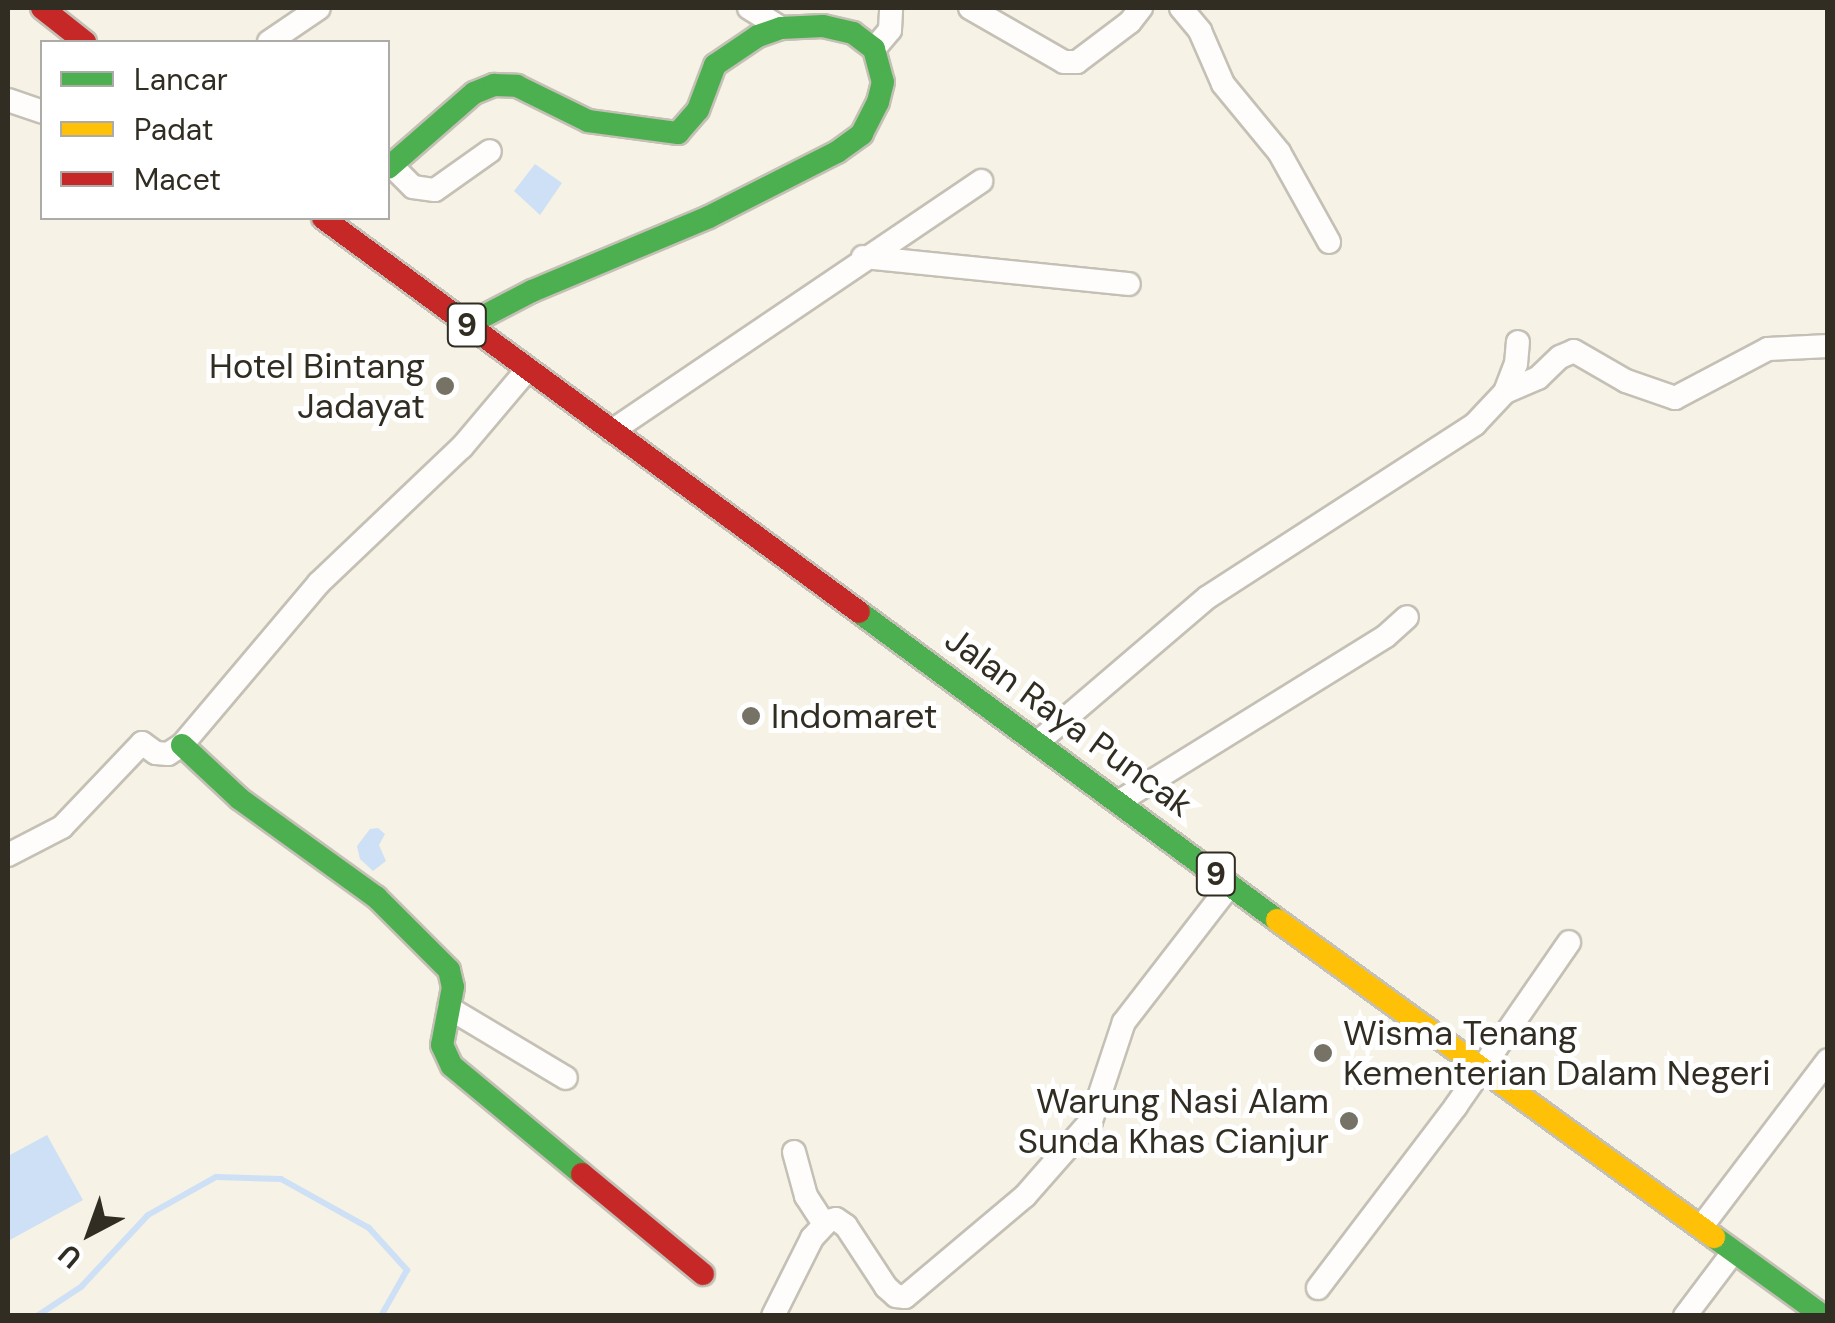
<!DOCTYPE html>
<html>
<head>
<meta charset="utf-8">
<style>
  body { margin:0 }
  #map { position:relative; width:1835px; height:1323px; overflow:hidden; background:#f6f2e5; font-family:"DM Sans",sans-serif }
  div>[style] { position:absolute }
  .water>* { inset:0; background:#cde0f6 }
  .stream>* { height:6px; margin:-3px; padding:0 3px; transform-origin:3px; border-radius:3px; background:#cde0f6 }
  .roads { filter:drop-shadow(2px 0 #c4c0b5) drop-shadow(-2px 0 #c4c0b5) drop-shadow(0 2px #c4c0b5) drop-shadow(0 -2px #c4c0b5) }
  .street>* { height:22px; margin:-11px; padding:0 11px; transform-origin:11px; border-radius:11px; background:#fefdfb }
  .fast>* { height:22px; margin:-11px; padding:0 11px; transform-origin:11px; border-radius:11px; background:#4caf50 }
  .slow>* { height:22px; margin:-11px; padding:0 11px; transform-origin:11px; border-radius:11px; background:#ffc107 }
  .jam>* { height:22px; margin:-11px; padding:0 11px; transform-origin:11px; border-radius:11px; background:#c62828 }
  .dots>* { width:28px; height:28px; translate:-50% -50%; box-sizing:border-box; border:5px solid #fff; border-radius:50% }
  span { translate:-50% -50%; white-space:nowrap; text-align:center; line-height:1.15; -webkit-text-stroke:10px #fff; paint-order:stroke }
  .shield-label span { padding:2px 8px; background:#fff; border:2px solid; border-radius:8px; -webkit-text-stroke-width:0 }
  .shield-label { font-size:32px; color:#312d22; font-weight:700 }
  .poi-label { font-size:35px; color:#312d22 }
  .right { translate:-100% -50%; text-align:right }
  .left { translate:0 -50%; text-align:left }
  .street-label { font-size:35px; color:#312d22 }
  .frame { position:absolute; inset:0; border:10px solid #312d22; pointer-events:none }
  .legend { position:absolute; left:40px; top:40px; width:350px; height:180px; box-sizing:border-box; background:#fff; border:2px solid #adaba7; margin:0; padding:12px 18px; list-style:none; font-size:30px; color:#312d22 }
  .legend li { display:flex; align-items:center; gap:20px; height:50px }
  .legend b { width:50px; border:2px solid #adaba7 }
  .north { position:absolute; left:40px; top:1183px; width:100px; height:100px; -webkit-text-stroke:8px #fff; paint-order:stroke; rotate:221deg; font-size:28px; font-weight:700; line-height:40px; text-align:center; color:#312d22 }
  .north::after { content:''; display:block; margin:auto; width:35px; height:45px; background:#312d22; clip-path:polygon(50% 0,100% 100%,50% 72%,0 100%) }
</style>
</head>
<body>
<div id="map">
  <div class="water">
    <i style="clip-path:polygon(535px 164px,562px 183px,540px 215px,514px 191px)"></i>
    <i style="clip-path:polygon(378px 828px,385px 834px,379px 845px,386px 861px,373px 871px,360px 859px,357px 846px,370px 829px)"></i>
    <i style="clip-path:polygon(47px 1135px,83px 1200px,8px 1241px,8px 1156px)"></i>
  </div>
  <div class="stream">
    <i style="left:37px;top:1316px;width:53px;rotate:-33.4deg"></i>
    <i style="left:81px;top:1287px;width:98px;rotate:-47.1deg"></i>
    <i style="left:148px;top:1215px;width:78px;rotate:-29.2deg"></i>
    <i style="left:216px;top:1177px;width:65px;rotate:1.8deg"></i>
    <i style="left:281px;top:1179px;width:101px;rotate:29.1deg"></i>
    <i style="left:369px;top:1228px;width:57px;rotate:47.9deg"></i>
    <i style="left:407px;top:1270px;width:53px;rotate:119.5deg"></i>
  </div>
  <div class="roads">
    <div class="street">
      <i style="left:749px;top:8px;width:38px;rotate:32deg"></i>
      <i style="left:970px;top:8px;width:108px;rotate:29.9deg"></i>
      <i style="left:1064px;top:62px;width:13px"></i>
      <i style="left:1077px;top:62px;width:66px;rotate:-37deg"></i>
      <i style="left:1130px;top:22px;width:18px;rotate:-52deg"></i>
      <i style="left:1181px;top:8px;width:30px;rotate:50deg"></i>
      <i style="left:1200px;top:31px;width:58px;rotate:66.5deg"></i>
      <i style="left:1223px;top:84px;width:88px;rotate:50.5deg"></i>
      <i style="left:1279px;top:152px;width:103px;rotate:60.9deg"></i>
      <i style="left:269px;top:42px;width:60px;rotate:-34.2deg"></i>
      <i style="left:874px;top:49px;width:25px;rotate:-50deg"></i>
      <i style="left:890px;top:30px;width:22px;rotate:-87deg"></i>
      <i style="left:8px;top:100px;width:36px;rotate:19deg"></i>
      <i style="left:391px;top:165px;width:31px;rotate:45deg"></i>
      <i style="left:413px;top:187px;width:22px;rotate:8deg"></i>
      <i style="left:435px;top:190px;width:67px;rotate:-35.3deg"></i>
      <i style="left:863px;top:257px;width:267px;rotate:5.8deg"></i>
      <i style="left:1505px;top:392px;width:36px;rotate:-23deg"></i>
      <i style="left:1538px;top:378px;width:30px;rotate:-44deg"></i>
      <i style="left:1560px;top:357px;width:15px;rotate:-23deg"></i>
      <i style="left:1574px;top:351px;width:60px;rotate:30deg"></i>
      <i style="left:1626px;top:381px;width:52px;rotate:19.1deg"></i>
      <i style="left:1675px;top:398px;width:105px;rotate:-27.8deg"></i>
      <i style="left:1768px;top:349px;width:60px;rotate:-2.9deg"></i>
      <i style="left:612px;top:431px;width:446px;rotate:-34.1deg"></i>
      <i style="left:1038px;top:742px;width:223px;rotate:-40.5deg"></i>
      <i style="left:1208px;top:597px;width:318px;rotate:-32.9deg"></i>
      <i style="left:1475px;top:424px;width:44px;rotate:-46.8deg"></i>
      <i style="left:1505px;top:392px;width:30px;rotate:-69deg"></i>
      <i style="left:1516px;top:364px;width:22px;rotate:-85deg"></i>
      <i style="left:1120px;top:801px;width:313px;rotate:-31.8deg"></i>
      <i style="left:1386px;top:636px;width:28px;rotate:-42deg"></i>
      <i style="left:8px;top:855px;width:61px;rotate:-27.4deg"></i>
      <i style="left:62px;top:827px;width:116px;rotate:-46.4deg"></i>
      <i style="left:142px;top:743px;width:17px;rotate:36deg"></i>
      <i style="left:156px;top:753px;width:12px;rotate:5deg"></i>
      <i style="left:168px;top:754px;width:17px;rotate:-33deg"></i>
      <i style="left:182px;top:745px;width:212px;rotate:-49.8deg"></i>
      <i style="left:319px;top:583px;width:197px;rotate:-43.6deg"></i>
      <i style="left:462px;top:447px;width:101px;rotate:-49.8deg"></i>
      <i style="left:449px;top:1008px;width:136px;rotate:30.9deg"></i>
      <i style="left:794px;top:1152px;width:46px;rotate:74.7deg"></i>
      <i style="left:806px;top:1196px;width:33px;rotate:57deg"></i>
      <i style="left:1702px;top:1226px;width:208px;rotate:-52.8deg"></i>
      <i style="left:1318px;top:1288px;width:228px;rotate:-52.8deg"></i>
      <i style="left:1456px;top:1106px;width:199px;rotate:-55.4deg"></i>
      <i style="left:773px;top:1316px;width:87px;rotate:-63.4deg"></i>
      <i style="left:812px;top:1238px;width:23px;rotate:-47deg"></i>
      <i style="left:828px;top:1221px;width:8px;rotate:-14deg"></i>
      <i style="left:836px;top:1219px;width:12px;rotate:35deg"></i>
      <i style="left:846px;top:1226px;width:73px;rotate:56.7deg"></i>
      <i style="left:886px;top:1287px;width:13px;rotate:42deg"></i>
      <i style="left:896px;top:1296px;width:9px;rotate:6deg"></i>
      <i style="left:905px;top:1297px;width:157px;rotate:-40.1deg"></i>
      <i style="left:1025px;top:1196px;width:100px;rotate:-48.7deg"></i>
      <i style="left:1091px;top:1121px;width:104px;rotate:-71.6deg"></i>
      <i style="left:1124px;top:1022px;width:173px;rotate:-52.3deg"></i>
      <i style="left:1685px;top:1316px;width:81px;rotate:-53deg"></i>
    </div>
    <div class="fast">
      <i style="left:388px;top:168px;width:114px;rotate:-41.1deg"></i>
      <i style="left:474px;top:93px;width:22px;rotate:-22deg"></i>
      <i style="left:494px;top:85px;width:23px;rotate:2deg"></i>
      <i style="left:517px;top:86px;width:79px;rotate:26.2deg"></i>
      <i style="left:588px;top:121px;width:91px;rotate:7.6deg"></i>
      <i style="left:678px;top:133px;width:30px;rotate:-49deg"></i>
      <i style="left:698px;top:110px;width:48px;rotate:-69.3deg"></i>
      <i style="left:715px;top:65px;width:52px;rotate:-34deg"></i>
      <i style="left:758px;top:36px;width:24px;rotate:-19deg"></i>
      <i style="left:781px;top:28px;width:42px;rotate:-2.7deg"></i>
      <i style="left:823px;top:26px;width:31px;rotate:13deg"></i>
      <i style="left:853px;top:33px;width:26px;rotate:37deg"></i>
      <i style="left:874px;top:49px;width:34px;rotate:75deg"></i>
      <i style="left:883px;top:82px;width:21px;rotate:104deg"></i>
      <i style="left:878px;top:102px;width:36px;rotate:117deg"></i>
      <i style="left:862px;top:134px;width:31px;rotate:144deg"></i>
      <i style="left:837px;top:152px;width:144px;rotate:153.1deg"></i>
      <i style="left:709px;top:217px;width:192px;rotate:157.3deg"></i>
      <i style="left:532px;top:291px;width:73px;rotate:152.4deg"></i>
      <i style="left:859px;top:612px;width:519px;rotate:36.38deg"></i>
      <i style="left:182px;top:745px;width:79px;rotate:43deg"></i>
      <i style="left:240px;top:799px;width:168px;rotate:35.8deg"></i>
      <i style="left:376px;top:897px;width:103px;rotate:45deg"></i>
      <i style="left:449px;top:970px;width:17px;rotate:77deg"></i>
      <i style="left:453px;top:987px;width:59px;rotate:100.7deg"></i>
      <i style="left:442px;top:1045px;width:23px;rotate:65deg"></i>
      <i style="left:452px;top:1066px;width:169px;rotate:39.7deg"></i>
      <i style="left:1714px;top:1237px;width:135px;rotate:35.9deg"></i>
    </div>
    <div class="slow">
      <i style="left:1277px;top:920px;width:540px;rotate:35.96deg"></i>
    </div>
    <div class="jam">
      <i style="left:42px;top:8px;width:55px;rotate:38.3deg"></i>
      <i style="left:323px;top:218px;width:665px;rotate:36.32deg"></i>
      <i style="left:582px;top:1174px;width:157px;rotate:39.6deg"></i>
    </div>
  </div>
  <div class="dots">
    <i style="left:445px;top:386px;background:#767266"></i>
    <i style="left:751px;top:716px;background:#767266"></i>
    <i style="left:1323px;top:1053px;background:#767266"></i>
    <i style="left:1349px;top:1121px;background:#767266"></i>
  </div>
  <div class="shield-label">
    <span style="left:467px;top:325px">9</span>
    <span style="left:1216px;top:874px">9</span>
  </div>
  <div class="poi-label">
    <span class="right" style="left:425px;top:386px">Hotel Bintang<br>Jadayat</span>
    <span class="left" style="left:771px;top:716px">Indomaret</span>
    <span class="left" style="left:1343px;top:1053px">Wisma Tenang<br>Kementerian Dalam Negeri</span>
    <span class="right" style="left:1329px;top:1121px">Warung Nasi Alam<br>Sunda Khas Cianjur</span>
  </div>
  <div class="street-label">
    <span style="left:1069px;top:722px;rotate:36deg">Jalan Raya Puncak</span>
  </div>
  <div class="frame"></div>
  <ul class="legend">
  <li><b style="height:12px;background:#4caf50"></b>Lancar</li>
  <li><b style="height:12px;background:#ffc107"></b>Padat</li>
  <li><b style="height:12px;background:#c62828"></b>Macet</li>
  </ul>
  <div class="north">U</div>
</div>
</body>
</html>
